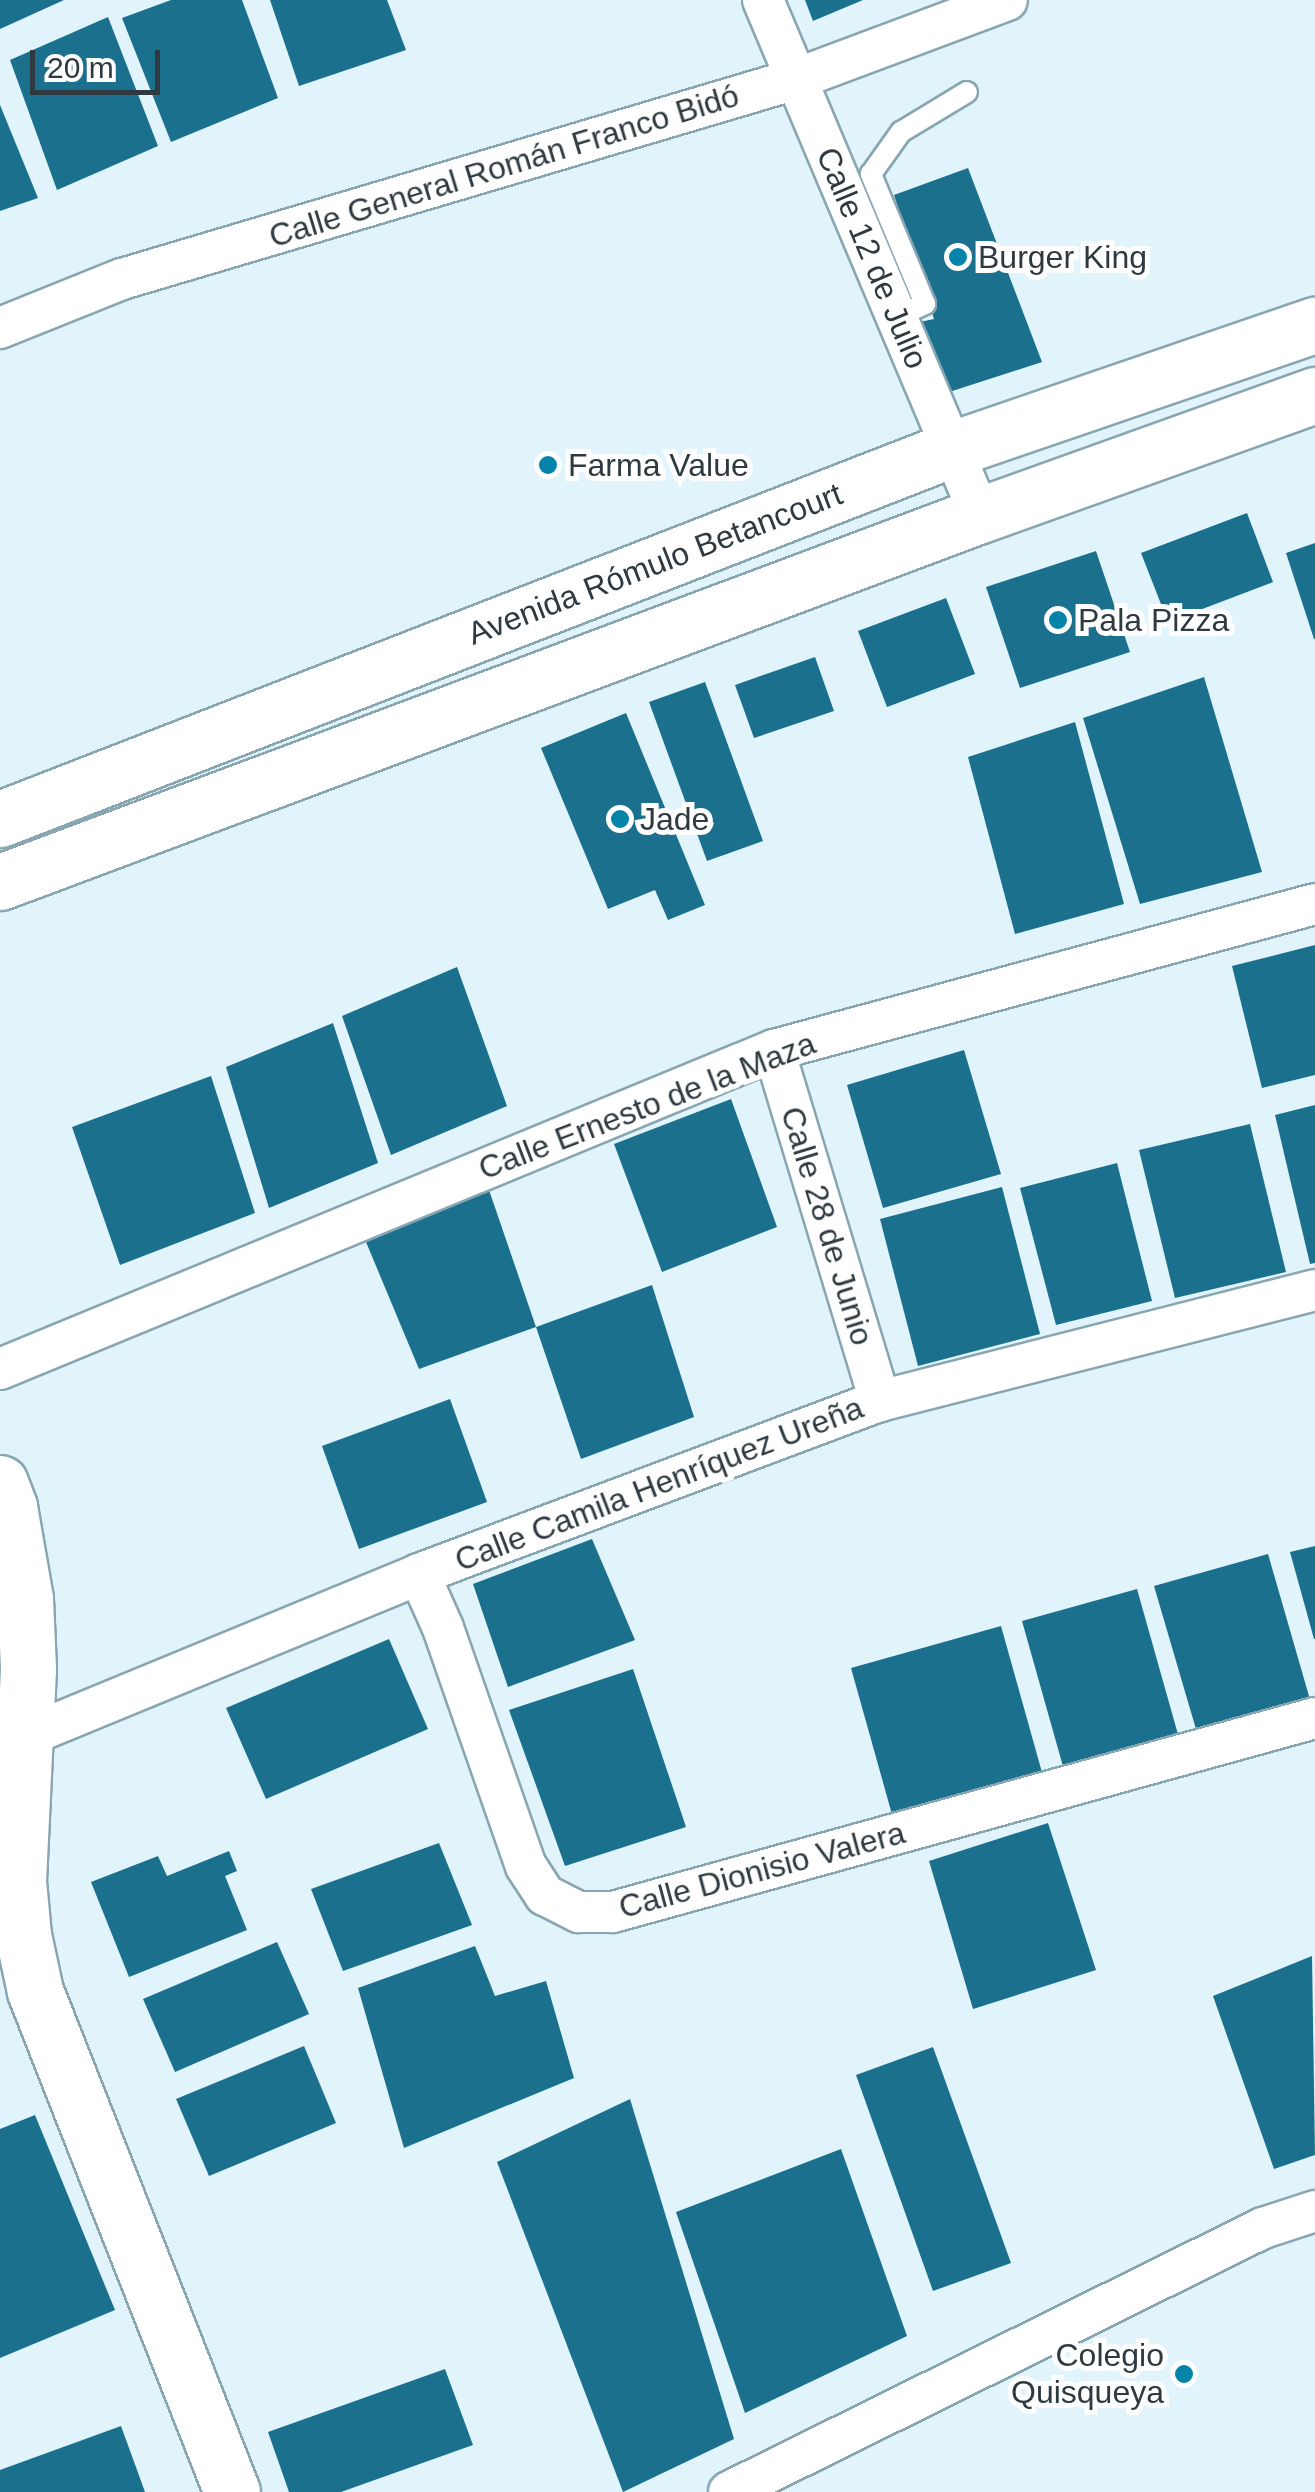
<!DOCTYPE html>
<html>
<head>
<meta charset="utf-8">
<style>
  body { margin:0 }
  #map { position:relative; width:1315px; height:2492px; overflow:hidden; background:#e1f4fc; font-family:Helvetica,sans-serif }
  div>[style] { position:absolute }
  .building>* { inset:0; background:#1a708d }
  .roads { filter:drop-shadow(2px 0 #88a6b2) drop-shadow(-2px 0 #88a6b2) drop-shadow(0 2px #88a6b2) drop-shadow(0 -2px #88a6b2) }
  .lane>* { height:20px; margin:-10px; padding:0 10px; transform-origin:10px; border-radius:10px; background:#fff }
  .street>* { height:40px; margin:-20px; padding:0 20px; transform-origin:20px; border-radius:20px; background:#fff }
  .secondary>* { height:55px; margin:-27.5px; padding:0 27.5px; transform-origin:27.5px; border-radius:27.5px; background:#fff }
  .dots>* { width:28px; height:28px; translate:-50% -50%; box-sizing:border-box; border:5px solid #fefefe; border-radius:50% }
  span { translate:-50% -50%; white-space:nowrap; text-align:center; line-height:1.15; -webkit-text-stroke:10px #fefefe; paint-order:stroke }
  .street-label { font-size:32px; color:#2e3a3f }
  .poi-label { font-size:32px; color:#2e3a3f }
  .left { translate:0 -50%; text-align:left }
  .right { translate:-100% -50%; text-align:right }
  .scale { position:absolute; left:30px; top:50px; width:130px; height:45px; box-sizing:border-box; border:5px solid #2e3a3f; border-top:0; padding-left:12px; font-size:30px; line-height:35px; white-space:nowrap; color:#2e3a3f; -webkit-text-stroke:8px #fefefe; paint-order:stroke }
</style>
</head>
<body>
<div id="map">
  <div class="building">
    <i style="clip-path:polygon(0 0,64px 0,0 29px)"></i>
    <i style="clip-path:polygon(171px 0,242px 0,278px 98px,171px 142px,122px 18px)"></i>
    <i style="clip-path:polygon(270px 0,387px 0,406px 50px,299px 86px)"></i>
    <i style="clip-path:polygon(805px 0,863px 0,813px 21px)"></i>
    <i style="clip-path:polygon(108px 17px,158px 146px,57px 190px,10px 60px)"></i>
    <i style="clip-path:polygon(0 105px,38px 198px,0 211px)"></i>
    <i style="clip-path:polygon(968px 168px,1042px 362px,943px 394px,915px 323px,934px 319px,894px 195px)"></i>
    <i style="clip-path:polygon(1247px 513px,1273px 582px,1168px 622px,1141px 553px)"></i>
    <i style="clip-path:polygon(1315px 543px,1315px 639px,1314px 639px,1286px 553px)"></i>
    <i style="clip-path:polygon(1096px 551px,1130px 652px,1020px 688px,986px 587px)"></i>
    <i style="clip-path:polygon(946px 598px,975px 674px,887px 707px,858px 631px)"></i>
    <i style="clip-path:polygon(815px 657px,834px 711px,754px 738px,735px 685px)"></i>
    <i style="clip-path:polygon(1204px 677px,1262px 872px,1140px 904px,1083px 718px)"></i>
    <i style="clip-path:polygon(705px 682px,763px 841px,707px 861px,649px 702px)"></i>
    <i style="clip-path:polygon(626px 713px,705px 905px,668px 920px,655px 890px,608px 909px,541px 748px)"></i>
    <i style="clip-path:polygon(1075px 722px,1124px 904px,1015px 934px,968px 757px)"></i>
    <i style="clip-path:polygon(1315px 945px,1315px 1075px,1262px 1088px,1232px 966px)"></i>
    <i style="clip-path:polygon(457px 967px,507px 1106px,391px 1155px,342px 1016px)"></i>
    <i style="clip-path:polygon(333px 1023px,378px 1163px,269px 1208px,226px 1067px)"></i>
    <i style="clip-path:polygon(964px 1050px,1001px 1174px,883px 1208px,847px 1085px)"></i>
    <i style="clip-path:polygon(211px 1076px,255px 1213px,120px 1265px,72px 1127px)"></i>
    <i style="clip-path:polygon(731px 1099px,777px 1227px,662px 1272px,614px 1144px)"></i>
    <i style="clip-path:polygon(1315px 1105px,1315px 1263px,1310px 1264px,1275px 1115px)"></i>
    <i style="clip-path:polygon(1250px 1124px,1286px 1272px,1175px 1298px,1139px 1150px)"></i>
    <i style="clip-path:polygon(1117px 1163px,1152px 1301px,1056px 1325px,1020px 1188px)"></i>
    <i style="clip-path:polygon(1002px 1187px,1040px 1334px,918px 1366px,880px 1219px)"></i>
    <i style="clip-path:polygon(489px 1190px,536px 1327px,419px 1369px,366px 1242px)"></i>
    <i style="clip-path:polygon(652px 1285px,694px 1417px,581px 1459px,536px 1327px)"></i>
    <i style="clip-path:polygon(450px 1399px,487px 1502px,359px 1549px,322px 1446px)"></i>
    <i style="clip-path:polygon(592px 1539px,635px 1640px,508px 1687px,473px 1584px)"></i>
    <i style="clip-path:polygon(1315px 1546px,1315px 1639px,1314px 1639px,1290px 1552px)"></i>
    <i style="clip-path:polygon(1268px 1554px,1311px 1703px,1198px 1736px,1154px 1586px)"></i>
    <i style="clip-path:polygon(1137px 1589px,1179px 1738px,1064px 1770px,1022px 1621px)"></i>
    <i style="clip-path:polygon(1001px 1626px,1043px 1776px,893px 1818px,851px 1668px)"></i>
    <i style="clip-path:polygon(389px 1639px,428px 1729px,266px 1799px,226px 1708px)"></i>
    <i style="clip-path:polygon(633px 1669px,686px 1827px,565px 1866px,509px 1710px)"></i>
    <i style="clip-path:polygon(1048px 1823px,1096px 1970px,973px 2009px,929px 1861px)"></i>
    <i style="clip-path:polygon(439px 1843px,472px 1925px,343px 1971px,311px 1889px)"></i>
    <i style="clip-path:polygon(229px 1851px,237px 1871px,225px 1876px,247px 1930px,129px 1977px,91px 1882px,158px 1856px,167px 1876px)"></i>
    <i style="clip-path:polygon(277px 1942px,309px 2014px,175px 2072px,143px 1999px)"></i>
    <i style="clip-path:polygon(475px 1946px,495px 1996px,546px 1981px,574px 2078px,404px 2148px,358px 1988px)"></i>
    <i style="clip-path:polygon(1312px 1956px,1315px 2155px,1274px 2169px,1213px 1996px)"></i>
    <i style="clip-path:polygon(304px 2046px,336px 2123px,209px 2176px,176px 2099px)"></i>
    <i style="clip-path:polygon(933px 2047px,1011px 2263px,933px 2291px,856px 2075px)"></i>
    <i style="clip-path:polygon(630px 2099px,734px 2439px,623px 2492px,497px 2162px)"></i>
    <i style="clip-path:polygon(35px 2115px,115px 2310px,0 2358px,0 2129px)"></i>
    <i style="clip-path:polygon(841px 2149px,907px 2336px,745px 2413px,676px 2212px)"></i>
    <i style="clip-path:polygon(445px 2369px,473px 2445px,341px 2492px,289px 2492px,268px 2432px)"></i>
    <i style="clip-path:polygon(121px 2426px,145px 2492px,0 2492px,0 2470px)"></i>
  </div>
  <div class="roads">
    <div class="lane">
      <i style="left:897px;top:317px;width:31px;rotate:-25deg"></i>
      <i style="left:925px;top:304px;width:141px;rotate:-112.6deg"></i>
      <i style="left:871px;top:174px;width:52px;rotate:-54.5deg"></i>
      <i style="left:901px;top:132px;width:77px;rotate:-31.2deg"></i>
    </div>
    <div class="street">
      <i style="left:763px;top:0;width:559px;rotate:67.15deg"></i>
      <i style="left:0;top:328px;width:131px;rotate:-21.9deg"></i>
      <i style="left:122px;top:279px;width:703px;rotate:-16.53deg"></i>
      <i style="left:796px;top:79px;width:225px;rotate:-20.5deg"></i>
      <i style="left:774px;top:1050px;width:367px;rotate:73.2deg"></i>
      <i style="left:0;top:1369px;width:837px;rotate:-22.4deg"></i>
      <i style="left:774px;top:1050px;width:560px;rotate:-15.1deg"></i>
      <i style="left:419px;top:1574px;width:59px;rotate:66deg"></i>
      <i style="left:443px;top:1628px;width:252px;rotate:70.8deg"></i>
      <i style="left:526px;top:1866px;width:35px;rotate:57deg"></i>
      <i style="left:545px;top:1895px;width:38px;rotate:27deg"></i>
      <i style="left:579px;top:1912px;width:34px"></i>
      <i style="left:613px;top:1912px;width:728px;rotate:-15.45deg"></i>
      <i style="left:22px;top:1738px;width:430px;rotate:-22.4deg"></i>
      <i style="left:419px;top:1574px;width:492px;rotate:-20.6deg"></i>
      <i style="left:880px;top:1401px;width:449px;rotate:-14.3deg"></i>
      <i style="left:729px;top:2492px;width:596px;rotate:-26.31deg"></i>
      <i style="left:1263px;top:2228px;width:55px;rotate:-18.1deg"></i>
    </div>
    <div class="secondary">
      <i style="left:0;top:819px;width:1021px;rotate:-21.24deg"></i>
      <i style="left:952px;top:449px;width:384px;rotate:-18.9deg"></i>
      <i style="left:0;top:882px;width:1046px;rotate:-20.53deg"></i>
      <i style="left:980px;top:515px;width:356px;rotate:-19.7deg"></i>
      <i style="left:0;top:1483px;width:26px;rotate:69deg"></i>
      <i style="left:9px;top:1507px;width:93px;rotate:80.1deg"></i>
      <i style="left:25px;top:1599px;width:70px;rotate:87.5deg"></i>
      <i style="left:28px;top:1669px;width:212px;rotate:92.7deg"></i>
      <i style="left:18px;top:1881px;width:54px;rotate:84.7deg"></i>
      <i style="left:23px;top:1935px;width:57px;rotate:77.9deg"></i>
      <i style="left:35px;top:1991px;width:538px;rotate:68.53deg"></i>
    </div>
  </div>
  <div class="dots">
    <i style="left:958px;top:257px;background:#0484a8"></i>
    <i style="left:548px;top:465px;background:#0484a8"></i>
    <i style="left:1058px;top:620px;background:#0484a8"></i>
    <i style="left:620px;top:819px;background:#0484a8"></i>
    <i style="left:1184px;top:2374px;background:#0484a8"></i>
  </div>
  <div class="street-label">
    <span style="left:504px;top:166px;rotate:-17deg">Calle General Román Franco Bidó</span>
    <span style="left:872px;top:258px;rotate:67deg">Calle 12 de Julio</span>
    <span style="left:655px;top:564px;rotate:-21deg">Avenida Rómulo Betancourt</span>
    <span style="left:647px;top:1106px;rotate:-21deg">Calle Ernesto de la Maza</span>
    <span style="left:827px;top:1226px;rotate:73deg">Calle 28 de Junio</span>
    <span style="left:659px;top:1484px;rotate:-21deg">Calle Camila Henríquez Ureña</span>
    <span style="left:762px;top:1870px;rotate:-15deg">Calle Dionisio Valera</span>
  </div>
  <div class="poi-label">
    <span class="left" style="left:978px;top:257px">Burger King</span>
    <span class="left" style="left:568px;top:465px">Farma Value</span>
    <span class="left" style="left:1078px;top:620px">Pala Pizza</span>
    <span class="left" style="left:640px;top:819px">Jade</span>
    <span class="right" style="left:1164px;top:2374px">Colegio<br>Quisqueya</span>
  </div>
  <div class="scale">20 m</div>
</div>
</body>
</html>
